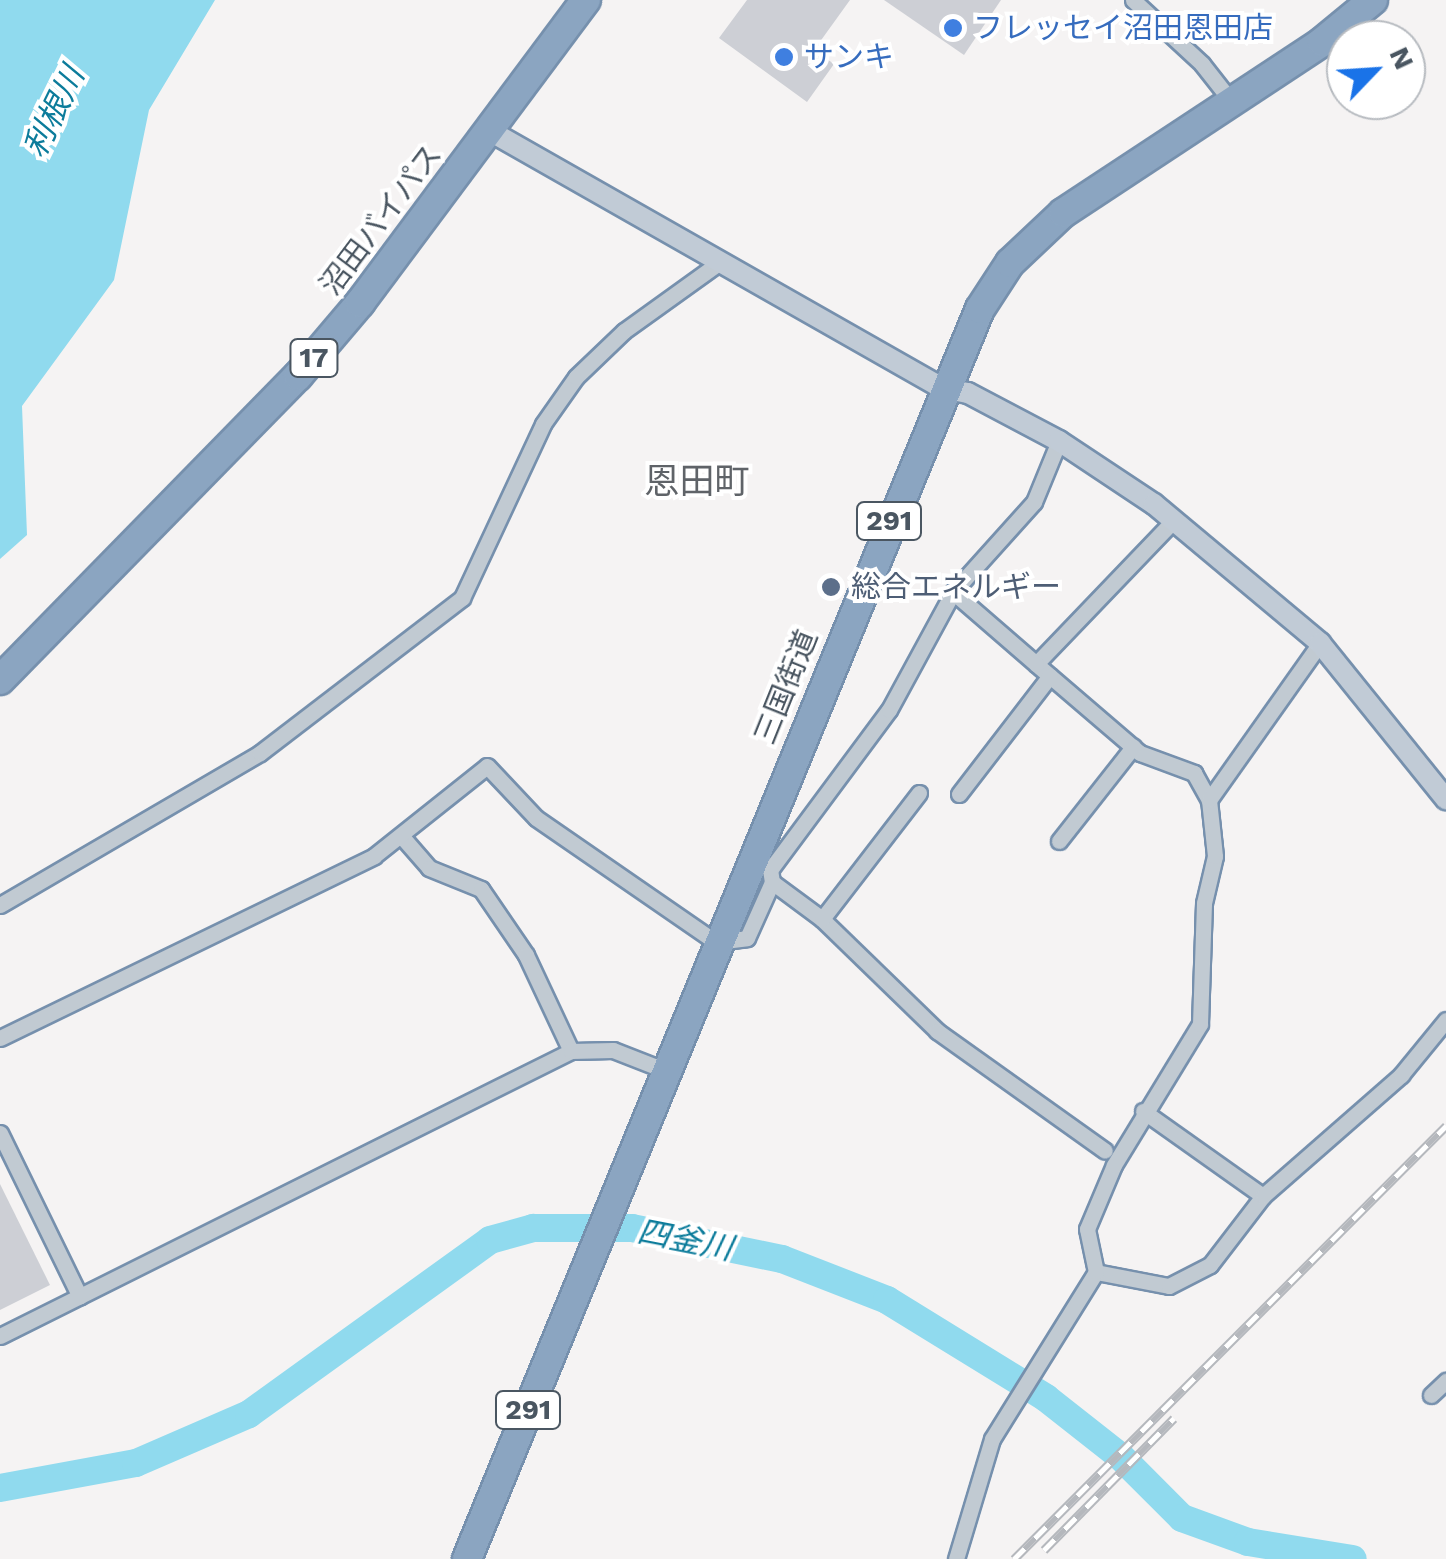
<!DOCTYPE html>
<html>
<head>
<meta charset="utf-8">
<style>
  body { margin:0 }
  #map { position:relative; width:1446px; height:1559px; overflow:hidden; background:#f5f3f3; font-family:"Work Sans","Noto Sans JP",sans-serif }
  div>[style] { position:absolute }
  .water>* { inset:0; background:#90daee }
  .river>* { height:28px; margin:-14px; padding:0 14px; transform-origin:14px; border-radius:14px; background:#90daee }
  .building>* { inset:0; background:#cdcfd5 }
  .roads { filter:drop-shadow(2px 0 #7690ad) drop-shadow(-2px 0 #7690ad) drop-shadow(0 2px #7690ad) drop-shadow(0 -2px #7690ad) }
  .street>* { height:15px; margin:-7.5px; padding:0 7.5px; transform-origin:7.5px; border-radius:7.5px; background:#c1cad2 }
  .secondary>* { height:20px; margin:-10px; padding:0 10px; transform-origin:10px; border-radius:10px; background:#c1cbd6 }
  .highway>* { height:28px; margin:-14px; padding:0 14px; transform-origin:14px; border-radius:14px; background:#8ba5c1 }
  .rail>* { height:9px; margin-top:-4.5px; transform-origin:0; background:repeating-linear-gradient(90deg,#fff 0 15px,#b5b8bd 0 30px); box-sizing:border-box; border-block:2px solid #b5b8bd }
  .dots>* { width:28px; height:28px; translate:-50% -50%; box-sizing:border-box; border:5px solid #fff; border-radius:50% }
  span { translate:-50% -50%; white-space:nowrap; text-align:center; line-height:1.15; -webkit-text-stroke:8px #fff; paint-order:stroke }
  .shield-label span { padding:2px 8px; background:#fff; border:2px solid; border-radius:8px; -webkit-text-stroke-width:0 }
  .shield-label { font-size:28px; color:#4a5661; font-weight:700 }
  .shop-label { font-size:30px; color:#366cbe }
  .left { translate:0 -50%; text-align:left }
  .street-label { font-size:30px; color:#4a5661 }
  .service-label { font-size:30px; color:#4e5e75 }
  .water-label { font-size:32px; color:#0c7c9b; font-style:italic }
  .quarter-label { font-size:35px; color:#5f6368 }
  .north { position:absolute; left:1326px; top:20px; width:100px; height:100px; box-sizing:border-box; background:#fff; border:2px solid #b7bbc0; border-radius:50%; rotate:65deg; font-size:28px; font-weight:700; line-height:40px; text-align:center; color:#4a5661 }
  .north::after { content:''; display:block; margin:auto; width:35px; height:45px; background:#1a73e8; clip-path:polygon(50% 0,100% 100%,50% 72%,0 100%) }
</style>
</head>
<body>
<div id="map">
  <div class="water">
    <i style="clip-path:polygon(0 0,215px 0,149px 110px,114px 280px,22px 406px,27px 535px,0 559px)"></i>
  </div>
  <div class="river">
    <i style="left:0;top:1488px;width:138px;rotate:-10.4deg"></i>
    <i style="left:136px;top:1463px;width:123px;rotate:-23.4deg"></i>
    <i style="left:249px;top:1414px;width:297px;rotate:-35.8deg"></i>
    <i style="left:490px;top:1240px;width:45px;rotate:-15.6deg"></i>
    <i style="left:533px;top:1228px;width:99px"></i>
    <i style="left:632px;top:1228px;width:153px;rotate:11.7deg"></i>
    <i style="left:782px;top:1259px;width:113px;rotate:21.3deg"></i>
    <i style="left:887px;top:1300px;width:187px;rotate:31.6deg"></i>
    <i style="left:1046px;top:1398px;width:95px;rotate:38.2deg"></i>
    <i style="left:1121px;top:1457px;width:86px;rotate:45deg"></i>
    <i style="left:1182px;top:1518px;width:70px;rotate:20deg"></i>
    <i style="left:1248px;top:1542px;width:106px;rotate:9.2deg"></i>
  </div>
  <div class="building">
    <i style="clip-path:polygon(747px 0,850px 0,814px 50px,834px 64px,807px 102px,719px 38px)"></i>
    <i style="clip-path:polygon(884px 0,1001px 0,964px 55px)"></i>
    <i style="clip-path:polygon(0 1184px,50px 1285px,0 1310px)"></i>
  </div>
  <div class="roads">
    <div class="street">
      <i style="left:1133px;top:0;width:94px;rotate:42.8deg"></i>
      <i style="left:1202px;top:64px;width:47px;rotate:51.9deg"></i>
      <i style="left:1174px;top:520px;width:199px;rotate:133.8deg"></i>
      <i style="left:1036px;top:664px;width:137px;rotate:40.6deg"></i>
      <i style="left:1140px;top:753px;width:58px;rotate:20.3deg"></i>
      <i style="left:1194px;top:773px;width:31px;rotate:61deg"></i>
      <i style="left:953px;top:592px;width:121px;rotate:-48deg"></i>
      <i style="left:1034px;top:502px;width:66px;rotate:-67.7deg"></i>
      <i style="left:959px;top:794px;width:149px;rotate:-52.4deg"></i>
      <i style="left:404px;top:839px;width:38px;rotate:49deg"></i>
      <i style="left:429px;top:868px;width:56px;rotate:22deg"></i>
      <i style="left:481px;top:889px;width:80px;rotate:55.7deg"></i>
      <i style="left:526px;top:955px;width:106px;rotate:64.9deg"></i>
      <i style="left:1059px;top:841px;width:120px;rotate:-51.8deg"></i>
      <i style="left:772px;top:882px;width:12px;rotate:-99deg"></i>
      <i style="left:770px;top:870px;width:199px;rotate:-53.4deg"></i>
      <i style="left:889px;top:710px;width:134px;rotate:-61.5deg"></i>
      <i style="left:953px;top:592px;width:110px;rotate:40.9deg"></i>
      <i style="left:0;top:905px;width:301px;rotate:-30.3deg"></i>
      <i style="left:260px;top:753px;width:255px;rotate:-37.5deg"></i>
      <i style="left:462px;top:598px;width:192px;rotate:-65deg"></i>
      <i style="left:543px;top:424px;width:57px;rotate:-54.9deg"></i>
      <i style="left:576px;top:377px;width:66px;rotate:-43.8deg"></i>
      <i style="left:624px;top:331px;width:118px;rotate:-35.7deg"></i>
      <i style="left:822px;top:919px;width:161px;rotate:44.2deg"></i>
      <i style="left:937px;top:1031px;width:206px;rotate:35.5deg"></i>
      <i style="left:0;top:1038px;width:416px;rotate:-25.9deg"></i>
      <i style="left:374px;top:856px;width:144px;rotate:-38.5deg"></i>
      <i style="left:487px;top:766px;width:71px;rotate:46.7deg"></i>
      <i style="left:536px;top:818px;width:219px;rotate:34.6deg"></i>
      <i style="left:716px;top:942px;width:31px;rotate:-7deg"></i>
      <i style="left:747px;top:938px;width:61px;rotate:-65.9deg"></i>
      <i style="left:772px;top:882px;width:62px;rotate:36.5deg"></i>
      <i style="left:822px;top:919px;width:159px;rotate:-52.4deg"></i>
      <i style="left:1143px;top:1111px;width:147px;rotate:35.3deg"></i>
      <i style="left:0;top:1133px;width:182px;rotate:64deg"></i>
      <i style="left:1096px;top:1272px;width:74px;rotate:10.9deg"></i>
      <i style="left:1169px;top:1286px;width:46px;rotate:-27.1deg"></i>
      <i style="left:1210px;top:1265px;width:87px;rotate:-52.5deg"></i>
      <i style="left:1263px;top:1196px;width:184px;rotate:-41.2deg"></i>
      <i style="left:1401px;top:1075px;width:71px;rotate:-50.7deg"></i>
      <i style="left:0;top:1336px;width:638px;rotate:-26.52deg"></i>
      <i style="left:571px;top:1051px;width:42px;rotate:-1.4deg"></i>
      <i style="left:613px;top:1050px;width:55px;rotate:21.4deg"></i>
      <i style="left:1431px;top:1395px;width:21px;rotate:-43deg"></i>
      <i style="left:956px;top:1559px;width:125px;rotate:-73.3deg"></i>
      <i style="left:992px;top:1439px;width:197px;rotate:-58.1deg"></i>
      <i style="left:1096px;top:1272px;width:44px;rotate:-101.8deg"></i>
      <i style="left:1087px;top:1229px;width:69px;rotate:-67.1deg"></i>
      <i style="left:1114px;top:1165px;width:165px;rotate:-58.6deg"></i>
      <i style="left:1200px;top:1024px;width:121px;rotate:-88.1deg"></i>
      <i style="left:1204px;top:903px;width:48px;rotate:-76.8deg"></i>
      <i style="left:1215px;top:856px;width:56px;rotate:-96.1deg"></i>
      <i style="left:1209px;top:800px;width:192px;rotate:-54.7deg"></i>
    </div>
    <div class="secondary">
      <i style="left:490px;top:131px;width:520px;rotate:29.62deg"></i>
      <i style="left:942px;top:388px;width:26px;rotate:11deg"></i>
      <i style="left:968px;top:393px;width:103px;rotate:27.8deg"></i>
      <i style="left:1059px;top:441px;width:114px;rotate:33.6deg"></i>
      <i style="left:1154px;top:504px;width:217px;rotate:39.9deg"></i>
      <i style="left:1320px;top:643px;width:201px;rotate:51.1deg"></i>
    </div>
    <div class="highway">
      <i style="left:0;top:680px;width:426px;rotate:-45.6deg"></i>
      <i style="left:298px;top:376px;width:96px;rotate:-49.7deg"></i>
      <i style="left:360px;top:303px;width:378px;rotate:-53.3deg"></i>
      <i style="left:467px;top:1559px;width:1351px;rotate:-67.69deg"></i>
      <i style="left:980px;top:309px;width:55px;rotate:-56.9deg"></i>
      <i style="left:1010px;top:263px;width:73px;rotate:-43.3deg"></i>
      <i style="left:1063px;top:213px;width:310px;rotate:-33.4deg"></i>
      <i style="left:1322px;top:42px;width:66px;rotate:-39.5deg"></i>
    </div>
  </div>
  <div class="rail">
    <i style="left:1044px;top:1550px;width:185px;rotate:-45.4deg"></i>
    <i style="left:1014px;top:1559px;width:612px;rotate:-45.07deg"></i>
  </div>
  <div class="dots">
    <i style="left:953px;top:28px;background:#3f7fe0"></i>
    <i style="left:784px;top:57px;background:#3f7fe0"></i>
    <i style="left:831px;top:587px;background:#5c6f8a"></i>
  </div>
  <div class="shield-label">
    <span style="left:314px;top:358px">17</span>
    <span style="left:889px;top:521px">291</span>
    <span style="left:528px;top:1410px">291</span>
  </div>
  <div class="shop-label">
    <span class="left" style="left:973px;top:28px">フレッセイ沼田恩田店</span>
    <span class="left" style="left:804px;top:57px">サンキ</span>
  </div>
  <div class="street-label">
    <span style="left:381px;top:220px;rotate:-53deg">沼田バイパス</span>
    <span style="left:786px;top:687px;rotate:-68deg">三国街道</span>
  </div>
  <div class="service-label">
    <span class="left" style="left:851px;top:587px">総合エネルギー</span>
  </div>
  <div class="water-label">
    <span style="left:54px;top:112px;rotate:-64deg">利根川</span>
    <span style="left:685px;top:1240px;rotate:11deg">四釜川</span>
  </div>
  <div class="quarter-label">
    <span style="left:697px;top:481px">恩田町</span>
  </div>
  <div class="north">N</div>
</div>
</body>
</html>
